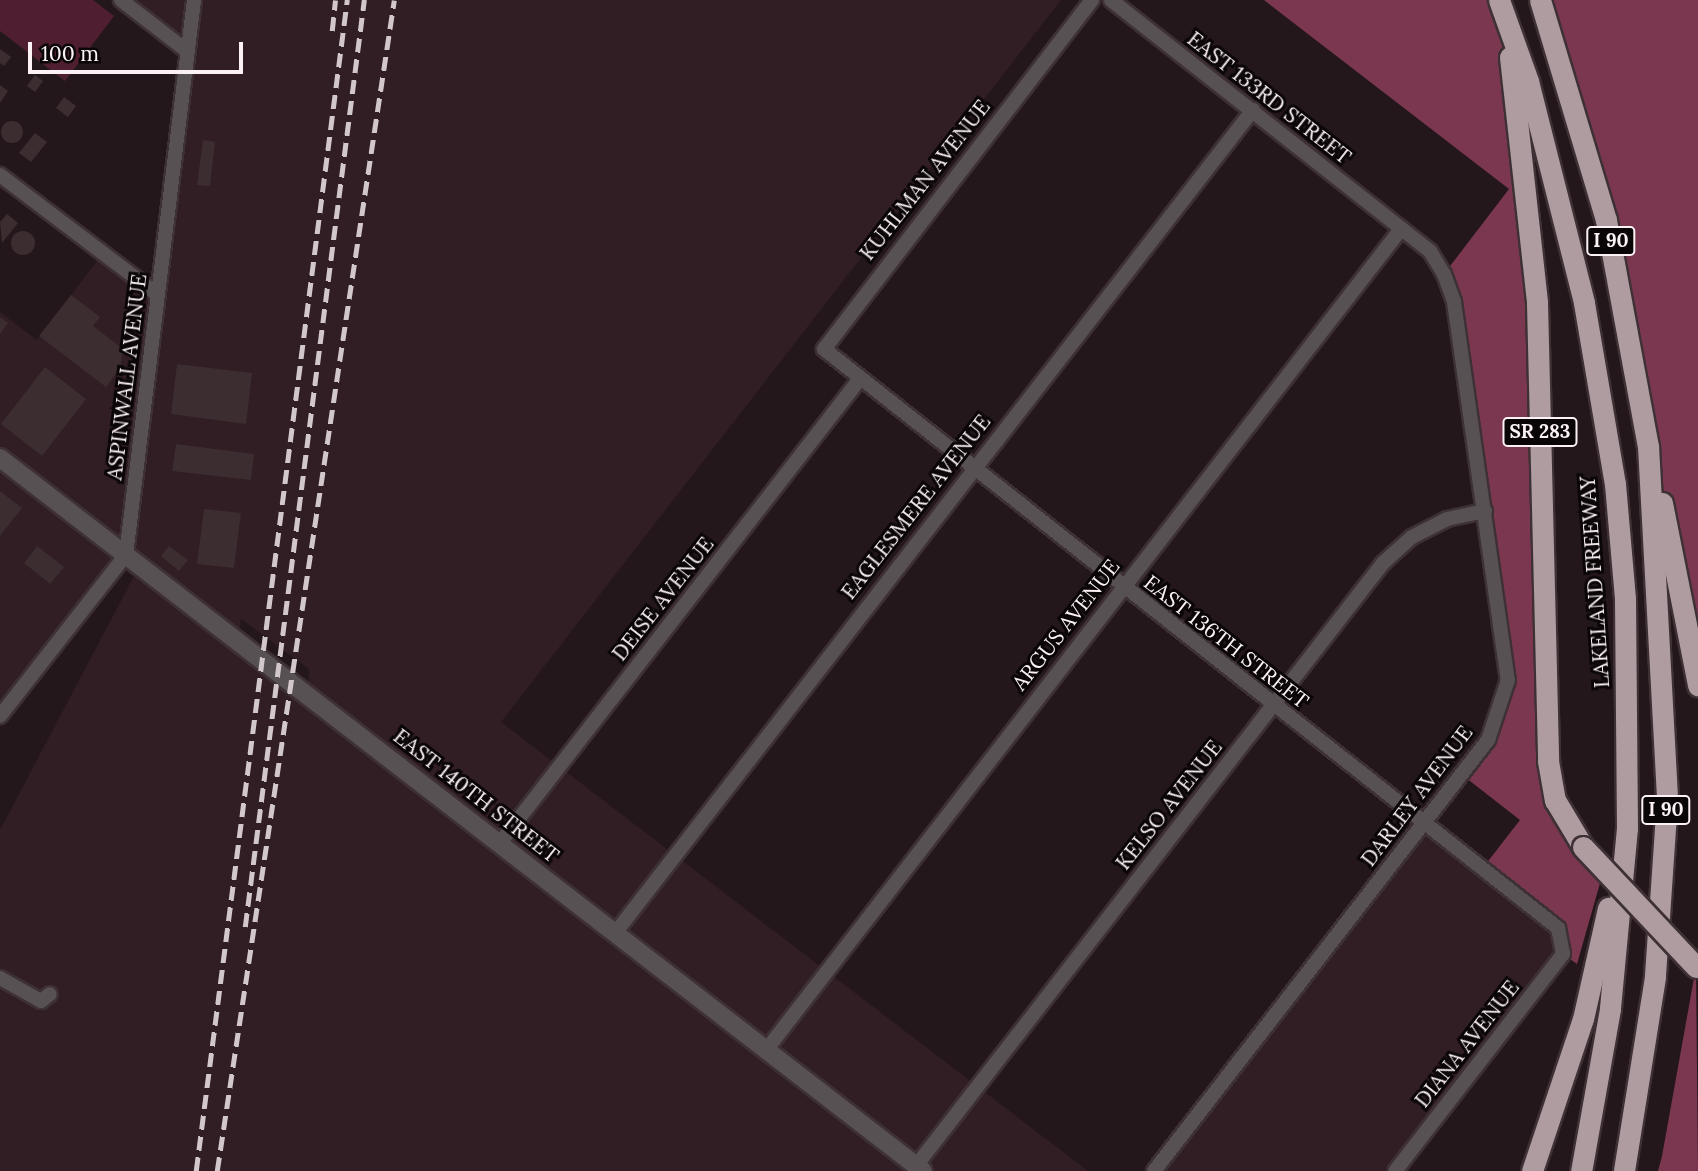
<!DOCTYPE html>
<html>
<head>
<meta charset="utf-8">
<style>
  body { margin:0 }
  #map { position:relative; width:1698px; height:1171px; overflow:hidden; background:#24171b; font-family:Lora,serif }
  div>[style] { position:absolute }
  .built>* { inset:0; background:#311d24 }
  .green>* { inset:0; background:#4f1f31 }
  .forest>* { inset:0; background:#7b3750 }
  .building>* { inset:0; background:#3c2d31 }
  .round { border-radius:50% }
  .roads { filter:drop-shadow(2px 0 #3e3135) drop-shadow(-2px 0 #3e3135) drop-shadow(0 2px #3e3135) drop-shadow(0 -2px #3e3135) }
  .minor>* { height:14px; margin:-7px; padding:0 7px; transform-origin:7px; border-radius:7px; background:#585153 }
  .tertiary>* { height:18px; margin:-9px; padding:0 9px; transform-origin:9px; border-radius:9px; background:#585153 }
  .motorway>* { height:21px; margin:-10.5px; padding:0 10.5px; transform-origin:10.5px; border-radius:10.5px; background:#af9ca1 }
  .rail>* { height:4.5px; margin-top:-2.25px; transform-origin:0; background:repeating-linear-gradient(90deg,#d2c8cb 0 14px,transparent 0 21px) }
  .bridges { filter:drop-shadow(2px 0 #3e3135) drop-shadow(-2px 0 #3e3135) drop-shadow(0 2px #3e3135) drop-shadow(0 -2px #3e3135) }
  .motorway-bridge>* { height:21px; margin:-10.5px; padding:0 10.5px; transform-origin:10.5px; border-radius:10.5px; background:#af9ca1 }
  span { translate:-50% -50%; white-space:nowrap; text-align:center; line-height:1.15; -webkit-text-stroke:6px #0a0506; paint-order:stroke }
  .shield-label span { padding:2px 5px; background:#0a0506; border:2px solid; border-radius:5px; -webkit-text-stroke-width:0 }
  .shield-label { font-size:19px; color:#fcf2f5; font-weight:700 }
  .street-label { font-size:21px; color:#fcf2f5 }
  .scale { position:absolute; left:28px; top:42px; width:215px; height:32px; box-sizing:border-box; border:4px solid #fcf2f5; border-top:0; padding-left:9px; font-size:21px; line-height:24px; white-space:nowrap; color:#fcf2f5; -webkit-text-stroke:5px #0a0506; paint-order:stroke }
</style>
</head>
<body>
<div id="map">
  <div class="built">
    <i style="clip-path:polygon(121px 0,1061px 0,501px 722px,1088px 1171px,923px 1171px,308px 694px,309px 669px,241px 619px,238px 642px,127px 555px,0 716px,0 312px,37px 340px,103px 253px,158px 294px,187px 51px)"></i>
    <i style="clip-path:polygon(134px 576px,918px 1171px,0 1171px,0 830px)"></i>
    <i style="clip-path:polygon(1423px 823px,1558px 928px,1563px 954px,1395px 1171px,1154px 1171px)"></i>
  </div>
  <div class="green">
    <i style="clip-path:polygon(0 0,93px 0,114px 16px,65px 81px,0 31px)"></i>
  </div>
  <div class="forest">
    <i style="clip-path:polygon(1264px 0,1499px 0,1522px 141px,1555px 800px,1604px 869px,1577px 964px,1563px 954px,1564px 940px,1482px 869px,1520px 820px,1461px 774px,1488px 740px,1508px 680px,1444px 274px,1509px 189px)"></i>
    <i style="clip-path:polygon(1540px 0,1698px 0,1698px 685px,1632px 343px)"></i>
    <i style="clip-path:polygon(1696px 967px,1698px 1171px,1658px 1171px,1662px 1156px)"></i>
  </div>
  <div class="building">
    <i style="clip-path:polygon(0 49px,11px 57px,4px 66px,0 63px)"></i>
    <i style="clip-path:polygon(35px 75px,43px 81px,35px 92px,27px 86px)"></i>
    <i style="clip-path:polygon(0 85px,8px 91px,0 103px)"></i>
    <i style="clip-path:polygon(64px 97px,76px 106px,68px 117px,56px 108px)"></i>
    <i class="round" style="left:1px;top:121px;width:22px;height:22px"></i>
    <i style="clip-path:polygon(35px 133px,47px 142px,31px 162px,19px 153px)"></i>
    <i style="clip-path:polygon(203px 140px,215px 142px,210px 186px,197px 185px)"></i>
    <i style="clip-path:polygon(7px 214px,18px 223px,2px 243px,0 222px)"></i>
    <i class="round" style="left:11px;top:231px;width:24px;height:24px"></i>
    <i style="clip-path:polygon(71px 295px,100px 317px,93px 326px,123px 349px,120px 368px,106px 387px,39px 336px)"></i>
    <i style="clip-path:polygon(0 317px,8px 323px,0 334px)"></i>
    <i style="clip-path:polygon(177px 364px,252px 373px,246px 424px,171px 414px)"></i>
    <i style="clip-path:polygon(45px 367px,86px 399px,42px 456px,1px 424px)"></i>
    <i style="clip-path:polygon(176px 444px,254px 454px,251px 480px,172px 471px)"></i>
    <i style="clip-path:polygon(0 491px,22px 508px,0 536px)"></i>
    <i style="clip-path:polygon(204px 509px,241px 513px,234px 568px,197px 564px)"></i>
    <i style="clip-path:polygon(37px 546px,64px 567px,50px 584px,24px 563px)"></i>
    <i style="clip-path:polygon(169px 546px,188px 560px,179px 571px,161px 556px)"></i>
  </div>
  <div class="roads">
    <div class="minor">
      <i style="left:121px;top:0;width:83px;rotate:37.7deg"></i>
      <i style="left:1092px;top:0;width:440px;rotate:127.5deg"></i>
      <i style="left:824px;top:349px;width:935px;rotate:38.27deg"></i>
      <i style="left:1558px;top:928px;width:26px;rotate:79deg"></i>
      <i style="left:1563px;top:954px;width:274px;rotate:127.7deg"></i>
      <i style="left:1111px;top:0;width:406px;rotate:38.2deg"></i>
      <i style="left:1430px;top:251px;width:27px;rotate:59deg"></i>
      <i style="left:1444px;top:274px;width:30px;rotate:70deg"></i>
      <i style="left:1454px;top:302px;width:382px;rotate:81.9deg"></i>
      <i style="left:1508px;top:680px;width:63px;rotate:108.4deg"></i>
      <i style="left:1488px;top:740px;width:545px;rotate:127.77deg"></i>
      <i style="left:0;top:175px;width:198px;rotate:37.2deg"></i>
      <i style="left:0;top:716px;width:204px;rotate:-52deg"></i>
      <i style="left:126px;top:555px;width:559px;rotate:-83.01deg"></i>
      <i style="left:500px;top:843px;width:586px;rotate:-52.21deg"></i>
      <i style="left:616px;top:932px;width:1040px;rotate:-52.23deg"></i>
      <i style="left:0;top:978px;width:47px;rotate:29.3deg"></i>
      <i style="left:41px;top:1001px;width:11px;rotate:-38deg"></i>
      <i style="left:767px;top:1049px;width:1037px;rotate:-52.29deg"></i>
      <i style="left:916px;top:1166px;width:763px;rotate:-52.24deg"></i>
      <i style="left:1383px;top:563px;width:39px;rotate:-42deg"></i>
      <i style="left:1412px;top:537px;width:39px;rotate:-27deg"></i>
      <i style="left:1447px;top:519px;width:39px;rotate:-12deg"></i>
    </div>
    <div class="tertiary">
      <i style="left:0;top:458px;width:1166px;rotate:37.69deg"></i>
    </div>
    <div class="motorway">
      <i style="left:1499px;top:0;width:86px;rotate:70.3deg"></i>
      <i style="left:1528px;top:81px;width:229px;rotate:75.8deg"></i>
      <i style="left:1584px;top:303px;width:184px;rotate:80.3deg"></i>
      <i style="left:1615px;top:484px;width:115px;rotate:85deg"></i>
      <i style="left:1625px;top:599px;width:229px;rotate:89.5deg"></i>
      <i style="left:1627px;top:828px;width:182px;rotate:95.4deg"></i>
      <i style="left:1610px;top:1009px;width:165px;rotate:100.1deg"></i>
      <i style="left:1540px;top:0;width:230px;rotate:73.3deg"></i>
      <i style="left:1606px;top:220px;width:230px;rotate:79.5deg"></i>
      <i style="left:1648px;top:446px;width:354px;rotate:86.9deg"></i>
      <i style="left:1667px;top:799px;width:178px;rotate:93.9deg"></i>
      <i style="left:1655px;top:977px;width:196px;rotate:99.1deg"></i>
      <i style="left:1510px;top:57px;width:247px;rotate:83.7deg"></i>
      <i style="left:1537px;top:303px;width:458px;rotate:88.6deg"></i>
      <i style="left:1548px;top:761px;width:40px;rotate:80deg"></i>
      <i style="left:1555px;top:800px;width:55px;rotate:59.2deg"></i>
      <i style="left:1662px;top:503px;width:186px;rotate:78.8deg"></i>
      <i style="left:1532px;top:1171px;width:160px;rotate:-71.5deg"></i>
      <i style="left:1583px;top:1019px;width:114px;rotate:-77.3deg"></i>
    </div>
  </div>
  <div class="rail">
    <i style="left:332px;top:31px;width:31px;rotate:-84deg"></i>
    <i style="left:245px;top:927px;width:935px;rotate:-82.68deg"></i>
    <i style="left:196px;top:1171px;width:1181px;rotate:-82.65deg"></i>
    <i style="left:217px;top:1171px;width:1184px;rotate:-81.4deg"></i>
  </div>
  <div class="bridges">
    <div class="motorway-bridge">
      <i style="left:1583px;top:847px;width:165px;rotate:46.7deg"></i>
    </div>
  </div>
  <div class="shield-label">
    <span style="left:1611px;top:241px">I 90</span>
    <span style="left:1540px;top:432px">SR 283</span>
    <span style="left:1666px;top:810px">I 90</span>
  </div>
  <div class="street-label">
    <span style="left:1269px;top:98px;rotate:38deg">EAST 133RD STREET</span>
    <span style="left:925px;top:180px;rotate:-52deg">KUHLMAN AVENUE</span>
    <span style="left:127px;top:377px;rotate:-83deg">ASPINWALL AVENUE</span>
    <span style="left:916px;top:507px;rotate:-52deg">EAGLESMERE AVENUE</span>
    <span style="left:1595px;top:582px;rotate:-94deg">LAKELAND FREEWAY</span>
    <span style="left:663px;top:599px;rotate:-52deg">DEISE AVENUE</span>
    <span style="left:1066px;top:625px;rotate:-52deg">ARGUS AVENUE</span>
    <span style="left:1226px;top:642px;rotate:38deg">EAST 136TH STREET</span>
    <span style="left:476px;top:796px;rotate:38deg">EAST 140TH STREET</span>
    <span style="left:1417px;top:796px;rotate:-53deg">DARLEY AVENUE</span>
    <span style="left:1169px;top:805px;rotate:-52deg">KELSO AVENUE</span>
    <span style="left:1467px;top:1044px;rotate:-52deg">DIANA AVENUE</span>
  </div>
  <div class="scale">100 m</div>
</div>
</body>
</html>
